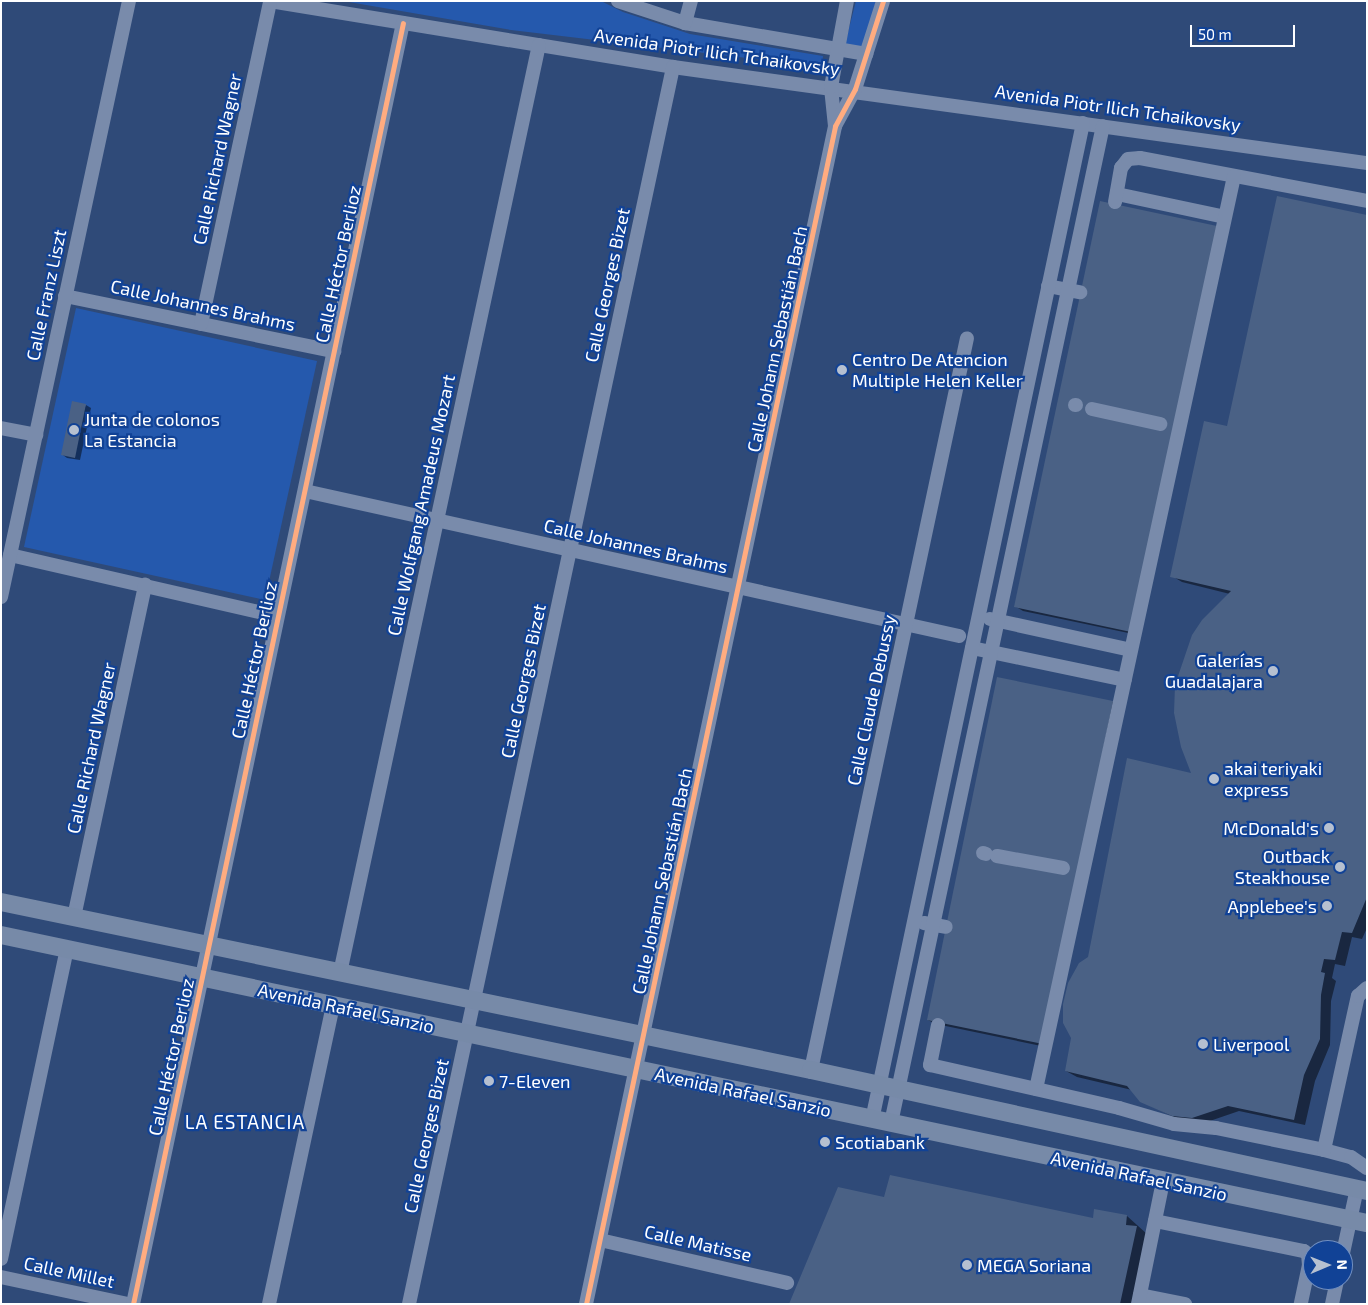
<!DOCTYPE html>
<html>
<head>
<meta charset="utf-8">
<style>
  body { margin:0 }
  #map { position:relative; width:1368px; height:1305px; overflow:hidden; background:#2f4a78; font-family:"Exo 2",sans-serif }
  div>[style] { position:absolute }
  .green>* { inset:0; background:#2559ad }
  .shadow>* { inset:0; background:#0007 }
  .building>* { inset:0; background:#4a6185 }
  .minor>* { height:14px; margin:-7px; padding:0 7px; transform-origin:7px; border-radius:7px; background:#798bab }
  .major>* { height:18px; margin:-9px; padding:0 9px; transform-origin:9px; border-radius:9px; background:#778aa8 }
  .cycleway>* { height:5px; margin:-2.5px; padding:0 2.5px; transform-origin:2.5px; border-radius:2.5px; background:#ffac80 }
  .dots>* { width:14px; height:14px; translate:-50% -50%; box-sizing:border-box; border:2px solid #114296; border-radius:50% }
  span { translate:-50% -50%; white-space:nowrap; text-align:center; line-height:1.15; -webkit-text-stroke:4.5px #114296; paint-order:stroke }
  .street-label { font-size:18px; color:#fff }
  .poi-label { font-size:18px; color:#fff }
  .left { translate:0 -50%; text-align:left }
  .right { translate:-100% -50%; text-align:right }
  .neighbourhood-label { font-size:19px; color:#fff; letter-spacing:1px }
  .frame { position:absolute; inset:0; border:2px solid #fff; pointer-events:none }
  .north { position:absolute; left:1303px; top:1240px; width:50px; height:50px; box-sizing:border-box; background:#114296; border:1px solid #708ec0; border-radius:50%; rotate:89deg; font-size:14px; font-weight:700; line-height:20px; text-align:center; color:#fff }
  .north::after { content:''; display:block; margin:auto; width:18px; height:22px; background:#b6c0d0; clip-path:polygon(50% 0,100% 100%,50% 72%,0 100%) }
  .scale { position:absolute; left:1190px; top:25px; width:105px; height:22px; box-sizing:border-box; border:2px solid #fff; border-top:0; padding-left:6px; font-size:15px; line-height:18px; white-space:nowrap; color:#fff; -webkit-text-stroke:4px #114296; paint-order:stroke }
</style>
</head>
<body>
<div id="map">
  <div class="green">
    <i style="clip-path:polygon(343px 1px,601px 1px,623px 12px,690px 34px,823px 56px,822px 67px,511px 30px)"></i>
    <i style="clip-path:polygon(856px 1px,876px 1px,864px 47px,845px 44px)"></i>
    <i style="clip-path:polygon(76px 308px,317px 361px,265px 600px,24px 547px)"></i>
  </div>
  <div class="shadow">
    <i style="clip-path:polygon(1101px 202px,1138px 635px,1023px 611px,1015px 606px)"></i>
    <i style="clip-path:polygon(1367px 217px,1367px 928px,1362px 939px,1352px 937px,1345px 966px,1335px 964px,1332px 978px,1336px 981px,1331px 1001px,1330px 1045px,1315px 1081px,1305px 1125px,1239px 1111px,1204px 1123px,1184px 1122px,1141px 1101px,1132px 1090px,1077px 1077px,1066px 1071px,1089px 958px,1193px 775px,1230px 594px,1182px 582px,1172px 576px,1228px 427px)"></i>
    <i style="clip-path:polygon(86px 405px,91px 408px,80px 460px,67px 458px,63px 455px)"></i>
    <i style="clip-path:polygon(998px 678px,1113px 702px,1051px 1048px,936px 1024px,928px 1020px)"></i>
    <i style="clip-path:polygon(885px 1199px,1094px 1220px,1127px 1216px,1147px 1234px,1132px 1304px,790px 1304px)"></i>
  </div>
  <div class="building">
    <i style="clip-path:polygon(1277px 196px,1367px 215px,1367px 897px,1352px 933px,1342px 932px,1335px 960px,1324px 959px,1321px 972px,1325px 973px,1321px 995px,1320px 1039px,1304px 1075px,1294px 1120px,1228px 1106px,1192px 1118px,1172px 1116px,1140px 1102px,1127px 1086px,1065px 1071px,1071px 1038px,1063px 1023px,1063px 1004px,1068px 983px,1079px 963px,1088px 957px,1127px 758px,1191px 773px,1181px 747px,1174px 713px,1175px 685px,1192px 635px,1202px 620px,1231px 591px,1170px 577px,1204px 421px,1227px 426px)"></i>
    <i style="clip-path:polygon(1100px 201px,1217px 226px,1131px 632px,1014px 607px)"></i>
    <i style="clip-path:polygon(72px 401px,86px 404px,75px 458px,61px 455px)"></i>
    <i style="clip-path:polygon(997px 677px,1113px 701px,1043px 1044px,927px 1020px)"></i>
    <i style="clip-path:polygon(890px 1175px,1093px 1218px,1094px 1209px,1127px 1215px,1126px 1225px,1137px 1226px,1120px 1304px,789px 1304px,838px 1187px,884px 1197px)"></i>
  </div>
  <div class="minor">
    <i style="left:270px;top:1px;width:408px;rotate:9.3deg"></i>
    <i style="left:673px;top:67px;width:701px;rotate:7.88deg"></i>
    <i style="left:618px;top:1px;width:71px;rotate:18.2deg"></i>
    <i style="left:685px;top:23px;width:184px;rotate:9.7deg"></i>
    <i style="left:685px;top:23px;width:23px;rotate:-75deg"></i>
    <i style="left:835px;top:126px;width:39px;rotate:-96deg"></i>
    <i style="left:831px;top:87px;width:87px;rotate:-79.5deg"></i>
    <i style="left:1117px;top:194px;width:110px;rotate:12deg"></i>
    <i style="left:1115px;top:202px;width:35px;rotate:-80deg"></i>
    <i style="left:1121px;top:168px;width:11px;rotate:-52deg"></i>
    <i style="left:1128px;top:159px;width:12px;rotate:-5deg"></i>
    <i style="left:1140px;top:158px;width:231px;rotate:10.7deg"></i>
    <i style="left:1048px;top:286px;width:33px;rotate:11deg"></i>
    <i style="left:65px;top:296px;width:275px;rotate:11.6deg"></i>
    <i style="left:201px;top:324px;width:330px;rotate:-77.9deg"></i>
    <i style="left:1075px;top:405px;width:1px"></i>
    <i style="left:1092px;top:409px;width:70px;rotate:12.4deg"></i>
    <i style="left:1px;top:428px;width:36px;rotate:11deg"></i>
    <i style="left:305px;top:491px;width:670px;rotate:12.5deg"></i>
    <i style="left:10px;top:555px;width:274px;rotate:12.9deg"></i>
    <i style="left:1px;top:597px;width:610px;rotate:-77.88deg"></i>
    <i style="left:990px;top:619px;width:144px;rotate:12.4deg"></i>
    <i style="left:972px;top:648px;width:156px;rotate:11.8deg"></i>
    <i style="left:983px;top:853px;width:3px;rotate:18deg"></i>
    <i style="left:997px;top:856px;width:67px;rotate:10.3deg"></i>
    <i style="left:74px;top:917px;width:340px;rotate:-77.9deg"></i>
    <i style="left:924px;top:923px;width:22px;rotate:10deg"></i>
    <i style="left:340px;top:973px;width:949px;rotate:-77.9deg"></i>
    <i style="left:938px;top:1025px;width:41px;rotate:101.3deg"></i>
    <i style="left:930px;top:1065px;width:194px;rotate:12.8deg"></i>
    <i style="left:1119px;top:1108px;width:57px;rotate:16.2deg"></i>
    <i style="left:1174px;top:1124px;width:42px;rotate:5.4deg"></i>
    <i style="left:1216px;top:1128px;width:110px;rotate:11.5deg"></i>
    <i style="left:1324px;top:1150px;width:28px;rotate:15deg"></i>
    <i style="left:1351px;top:1157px;width:19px;rotate:35deg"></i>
    <i style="left:811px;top:1070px;width:748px;rotate:-77.97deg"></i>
    <i style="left:1036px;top:1089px;width:934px;rotate:-77.76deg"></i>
    <i style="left:872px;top:1120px;width:1019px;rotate:-78.05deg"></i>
    <i style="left:891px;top:1123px;width:1019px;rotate:-78deg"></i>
    <i style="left:1324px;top:1150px;width:158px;rotate:-77.6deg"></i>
    <i style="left:1358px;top:996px;width:12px;rotate:-42deg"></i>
    <i style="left:1155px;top:1221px;width:152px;rotate:11.4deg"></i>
    <i style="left:1304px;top:1251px;width:5px;rotate:37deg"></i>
    <i style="left:1308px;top:1254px;width:11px;rotate:85deg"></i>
    <i style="left:1309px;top:1265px;width:40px;rotate:102deg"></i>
    <i style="left:600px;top:1240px;width:192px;rotate:12.9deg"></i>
    <i style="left:1343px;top:1253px;width:66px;rotate:-77.8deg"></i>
    <i style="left:1px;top:1259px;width:317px;rotate:-78deg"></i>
    <i style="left:1px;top:1277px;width:130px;rotate:12deg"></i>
    <i style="left:1140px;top:1295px;width:46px;rotate:11.3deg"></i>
    <i style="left:133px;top:1304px;width:1309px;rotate:-78.1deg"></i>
    <i style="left:269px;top:1304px;width:306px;rotate:-77.9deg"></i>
    <i style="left:409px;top:1304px;width:1265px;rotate:-77.95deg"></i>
    <i style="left:586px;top:1304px;width:1204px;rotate:-78.06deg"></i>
    <i style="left:835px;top:126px;width:42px;rotate:-61.6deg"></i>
    <i style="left:855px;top:89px;width:92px;rotate:-72.3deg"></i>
    <i style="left:1138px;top:1304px;width:126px;rotate:-78.5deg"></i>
    <i style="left:1332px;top:1304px;width:25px;rotate:-78deg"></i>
  </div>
  <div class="major">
    <i style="left:1px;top:902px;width:827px;rotate:11.72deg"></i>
    <i style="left:811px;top:1070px;width:569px;rotate:12.28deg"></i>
    <i style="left:1px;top:935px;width:1396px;rotate:11.91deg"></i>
  </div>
  <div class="cycleway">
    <i style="left:133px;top:1304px;width:1309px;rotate:-78.1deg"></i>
    <i style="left:586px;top:1304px;width:1204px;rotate:-78.06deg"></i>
    <i style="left:835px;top:126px;width:42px;rotate:-61.6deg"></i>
    <i style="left:855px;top:89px;width:92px;rotate:-72.3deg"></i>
  </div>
  <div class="dots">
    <i style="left:842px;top:370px;background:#b6c0d0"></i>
    <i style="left:74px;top:430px;background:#b6c0d0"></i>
    <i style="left:1273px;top:671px;background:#b6c0d0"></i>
    <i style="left:1214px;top:779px;background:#b6c0d0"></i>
    <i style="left:1329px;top:828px;background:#b6c0d0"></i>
    <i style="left:1340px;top:867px;background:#b6c0d0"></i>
    <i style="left:1327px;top:906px;background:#b6c0d0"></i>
    <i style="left:1203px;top:1044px;background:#b6c0d0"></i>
    <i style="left:489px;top:1081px;background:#b6c0d0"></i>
    <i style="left:825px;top:1142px;background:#b6c0d0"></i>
    <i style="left:967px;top:1265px;background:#b6c0d0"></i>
  </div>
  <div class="street-label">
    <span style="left:717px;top:52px;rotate:8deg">Avenida Piotr Ilich Tchaikovsky</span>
    <span style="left:1118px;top:108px;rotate:8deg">Avenida Piotr Ilich Tchaikovsky</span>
    <span style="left:217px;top:159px;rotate:-78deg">Calle Richard Wagner</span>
    <span style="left:338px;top:264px;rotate:-78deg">Calle Héctor Berlioz</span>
    <span style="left:607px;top:285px;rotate:-78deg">Calle Georges Bizet</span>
    <span style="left:46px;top:295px;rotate:-78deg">Calle Franz Liszt</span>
    <span style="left:203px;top:305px;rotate:12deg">Calle Johannes Brahms</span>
    <span style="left:777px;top:339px;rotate:-78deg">Calle Johann Sebastián Bach</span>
    <span style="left:421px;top:505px;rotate:-78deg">Calle Wolfgang Amadeus Mozart</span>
    <span style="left:636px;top:546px;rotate:13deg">Calle Johannes Brahms</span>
    <span style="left:254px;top:660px;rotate:-78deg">Calle Héctor Berlioz</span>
    <span style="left:523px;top:681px;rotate:-78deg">Calle Georges Bizet</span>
    <span style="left:871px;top:700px;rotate:-78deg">Calle Claude Debussy</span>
    <span style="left:91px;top:748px;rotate:-78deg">Calle Richard Wagner</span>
    <span style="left:662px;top:881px;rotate:-78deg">Calle Johann Sebastián Bach</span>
    <span style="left:346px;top:1008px;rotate:12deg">Avenida Rafael Sanzio</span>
    <span style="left:171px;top:1057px;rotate:-78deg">Calle Héctor Berlioz</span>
    <span style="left:743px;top:1092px;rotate:12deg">Avenida Rafael Sanzio</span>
    <span style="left:426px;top:1136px;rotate:-78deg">Calle Georges Bizet</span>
    <span style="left:1139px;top:1176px;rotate:12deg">Avenida Rafael Sanzio</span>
    <span style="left:698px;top:1243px;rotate:13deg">Calle Matisse</span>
    <span style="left:69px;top:1272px;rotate:12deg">Calle Millet</span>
  </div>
  <div class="poi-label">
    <span class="left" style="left:852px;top:370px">Centro De Atencion<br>Multiple Helen Keller</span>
    <span class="left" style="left:84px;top:430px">Junta de colonos<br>La Estancia</span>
    <span class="right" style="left:1263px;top:671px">Galerías<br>Guadalajara</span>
    <span class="left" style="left:1224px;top:779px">akai teriyaki<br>express</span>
    <span class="right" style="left:1319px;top:828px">McDonald's</span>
    <span class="right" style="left:1330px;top:867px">Outback<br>Steakhouse</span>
    <span class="right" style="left:1317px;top:906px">Applebee's</span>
    <span class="left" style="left:1213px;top:1044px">Liverpool</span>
    <span class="left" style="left:499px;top:1081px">7-Eleven</span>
    <span class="left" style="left:835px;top:1142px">Scotiabank</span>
    <span class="left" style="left:977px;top:1265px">MEGA Soriana</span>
  </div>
  <div class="neighbourhood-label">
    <span style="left:245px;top:1122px">LA ESTANCIA</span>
  </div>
  <div class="frame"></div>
  <div class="north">N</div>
  <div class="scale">50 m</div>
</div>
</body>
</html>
